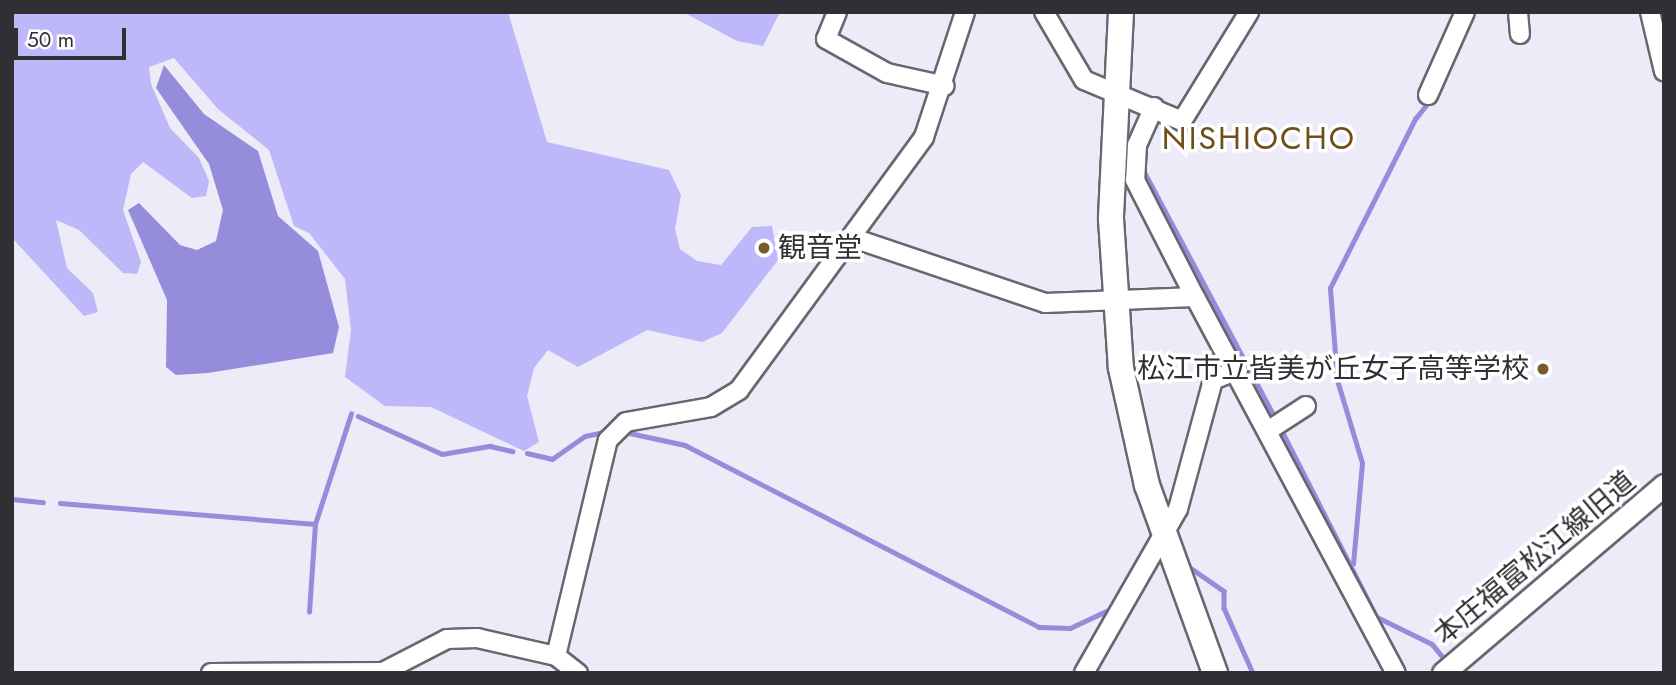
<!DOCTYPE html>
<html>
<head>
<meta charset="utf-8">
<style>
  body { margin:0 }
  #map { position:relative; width:1676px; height:685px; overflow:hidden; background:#ecebf7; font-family:Jost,"Noto Sans JP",sans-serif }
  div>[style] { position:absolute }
  .green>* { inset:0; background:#beb7f9 }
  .water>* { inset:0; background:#968cdc }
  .stream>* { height:4.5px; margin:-2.25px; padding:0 2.25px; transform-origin:2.25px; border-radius:2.25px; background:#968cdc }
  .roads { filter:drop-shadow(2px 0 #676771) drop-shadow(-2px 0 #676771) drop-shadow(0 2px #676771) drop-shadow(0 -2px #676771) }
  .minor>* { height:18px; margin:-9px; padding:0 9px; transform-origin:9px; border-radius:9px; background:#fff }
  .tertiary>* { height:21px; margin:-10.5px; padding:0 10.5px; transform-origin:10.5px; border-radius:10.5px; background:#fff }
  .secondary>* { height:24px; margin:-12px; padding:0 12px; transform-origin:12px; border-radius:12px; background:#fff }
  .dots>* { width:19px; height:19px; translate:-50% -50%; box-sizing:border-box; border:4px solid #fff; border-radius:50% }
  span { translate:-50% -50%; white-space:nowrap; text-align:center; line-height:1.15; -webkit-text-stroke:7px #fff; paint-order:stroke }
  .poi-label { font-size:28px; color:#303034 }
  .left { translate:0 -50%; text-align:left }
  .right { translate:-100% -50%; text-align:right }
  .street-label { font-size:28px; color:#303034 }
  .quarter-label { font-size:32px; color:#6d4f19; letter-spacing:2px }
  .frame { position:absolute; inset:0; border:14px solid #303034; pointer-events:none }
  .scale { position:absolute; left:14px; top:28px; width:112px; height:32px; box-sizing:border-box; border:4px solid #303034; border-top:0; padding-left:9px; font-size:21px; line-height:24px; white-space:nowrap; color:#303034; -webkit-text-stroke:5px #fff; paint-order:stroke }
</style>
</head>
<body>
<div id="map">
  <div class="green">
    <i style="clip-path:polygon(12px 12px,508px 12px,547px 142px,669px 170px,681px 195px,675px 229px,680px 249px,697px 261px,721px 265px,752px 227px,772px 226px,778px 260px,722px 333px,702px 342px,647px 330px,578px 367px,548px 350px,534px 368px,527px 396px,539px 442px,524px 451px,431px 407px,385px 406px,345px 377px,351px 330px,345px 279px,309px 233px,294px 226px,269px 150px,218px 109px,174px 58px,149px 67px,151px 84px,170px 128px,199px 158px,209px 181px,206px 196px,192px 198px,143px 162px,131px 174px,123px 210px,141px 262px,137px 274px,123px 273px,79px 230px,56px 220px,67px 268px,93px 293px,98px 312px,84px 316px,14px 240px)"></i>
    <i style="clip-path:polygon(683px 12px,780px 12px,763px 46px,737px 41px)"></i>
  </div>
  <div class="water">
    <i style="clip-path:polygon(164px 65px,204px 114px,258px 151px,278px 216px,318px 251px,339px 327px,333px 353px,208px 373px,176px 375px,166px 367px,167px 300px,128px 210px,139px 203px,180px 245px,197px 250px,216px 241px,223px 210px,209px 164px,156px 88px)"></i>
  </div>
  <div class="stream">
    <i style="left:1145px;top:173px;width:279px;rotate:62deg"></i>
    <i style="left:358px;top:416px;width:92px;rotate:24.3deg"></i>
    <i style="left:442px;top:454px;width:49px;rotate:-9.5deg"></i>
    <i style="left:490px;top:446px;width:23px;rotate:13deg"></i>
    <i style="left:1280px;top:427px;width:213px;rotate:63deg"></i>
    <i style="left:1377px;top:617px;width:61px;rotate:26.1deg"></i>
    <i style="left:1432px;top:644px;width:16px;rotate:50deg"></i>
    <i style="left:625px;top:432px;width:61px;rotate:12.2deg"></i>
    <i style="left:685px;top:445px;width:398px;rotate:27.2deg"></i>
    <i style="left:1039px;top:627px;width:31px;rotate:2deg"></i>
    <i style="left:1070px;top:628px;width:40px;rotate:-25deg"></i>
    <i style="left:527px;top:453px;width:26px;rotate:13deg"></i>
    <i style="left:552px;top:459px;width:40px;rotate:-34.9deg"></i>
    <i style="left:585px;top:436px;width:19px;rotate:-12deg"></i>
    <i style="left:12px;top:499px;width:31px;rotate:6deg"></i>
    <i style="left:60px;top:503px;width:256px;rotate:4.7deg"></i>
    <i style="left:315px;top:524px;width:116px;rotate:-71.9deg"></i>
    <i style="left:1353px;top:564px;width:101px;rotate:-84.9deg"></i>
    <i style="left:1362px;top:463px;width:87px;rotate:-106.8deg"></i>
    <i style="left:1337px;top:380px;width:92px;rotate:-94.4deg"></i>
    <i style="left:1330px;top:288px;width:189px;rotate:-63.3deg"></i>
    <i style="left:1415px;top:119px;width:41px;rotate:-50.9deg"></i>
    <i style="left:1188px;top:566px;width:44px;rotate:34.8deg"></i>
    <i style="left:1224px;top:591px;width:17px;rotate:90deg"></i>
    <i style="left:1224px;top:608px;width:71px;rotate:66deg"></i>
    <i style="left:309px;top:612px;width:88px;rotate:-86.1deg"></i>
  </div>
  <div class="roads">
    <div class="minor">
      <i style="left:837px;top:12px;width:29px;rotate:112deg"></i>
      <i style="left:826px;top:39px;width:70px;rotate:29.1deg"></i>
      <i style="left:887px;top:73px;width:59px;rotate:12.6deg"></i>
      <i style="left:1044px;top:12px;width:79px;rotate:59.5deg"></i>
      <i style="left:1084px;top:80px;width:106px;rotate:22.7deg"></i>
      <i style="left:1182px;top:121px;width:128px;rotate:-58.4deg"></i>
      <i style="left:1518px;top:12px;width:22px;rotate:85deg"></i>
      <i style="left:1650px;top:12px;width:61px;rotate:76.7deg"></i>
      <i style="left:1428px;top:95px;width:91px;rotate:-66deg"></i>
      <i style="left:1154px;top:107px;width:42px;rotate:114.1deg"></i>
      <i style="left:1137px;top:145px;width:35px;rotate:93deg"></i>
      <i style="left:1135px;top:180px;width:131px;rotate:62.9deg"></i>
      <i style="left:853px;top:238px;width:203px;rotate:18.7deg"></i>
      <i style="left:1045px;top:303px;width:150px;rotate:-2.3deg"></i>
      <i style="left:1195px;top:297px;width:426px;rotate:61.9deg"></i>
      <i style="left:1269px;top:430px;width:44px;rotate:-33deg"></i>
      <i style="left:556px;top:656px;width:222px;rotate:-76.5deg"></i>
      <i style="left:608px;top:440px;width:25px;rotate:-45deg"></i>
      <i style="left:626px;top:422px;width:86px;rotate:-10deg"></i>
      <i style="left:711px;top:407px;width:33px;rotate:-31deg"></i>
      <i style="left:739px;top:390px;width:313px;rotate:-53.8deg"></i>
      <i style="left:924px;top:137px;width:132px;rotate:-71.8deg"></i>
      <i style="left:211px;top:673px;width:172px;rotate:-0.3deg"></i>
      <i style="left:383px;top:672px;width:72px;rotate:-27.3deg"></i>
      <i style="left:447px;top:639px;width:30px;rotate:-2deg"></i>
      <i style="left:477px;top:638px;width:81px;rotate:12.8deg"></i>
      <i style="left:556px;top:656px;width:28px;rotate:38deg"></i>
      <i style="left:1084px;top:673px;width:189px;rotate:-60.2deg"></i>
      <i style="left:1178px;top:509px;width:134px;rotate:-74.8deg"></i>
      <i style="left:1213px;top:380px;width:27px;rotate:-22deg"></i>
    </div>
    <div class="tertiary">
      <i style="left:1443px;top:673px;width:290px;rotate:-40.4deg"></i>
    </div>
    <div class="secondary">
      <i style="left:1121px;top:12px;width:207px;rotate:92.8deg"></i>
      <i style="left:1111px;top:219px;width:149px;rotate:86.2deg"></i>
      <i style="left:1121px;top:368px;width:120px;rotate:77.5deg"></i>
      <i style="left:1147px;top:485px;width:200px;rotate:70.1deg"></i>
    </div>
  </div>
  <div class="dots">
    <i style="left:764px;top:248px;background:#775c2e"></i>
    <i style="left:1543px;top:369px;background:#775c2e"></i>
  </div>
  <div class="poi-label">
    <span class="left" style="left:778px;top:248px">観音堂</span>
    <span class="right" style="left:1529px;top:369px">松江市立皆美が丘女子高等学校</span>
  </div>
  <div class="street-label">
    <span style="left:1535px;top:558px;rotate:-40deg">本庄福富松江線旧道</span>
  </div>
  <div class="quarter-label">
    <span style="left:1259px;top:138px">NISHIOCHO</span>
  </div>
  <div class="frame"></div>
  <div class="scale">50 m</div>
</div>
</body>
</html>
